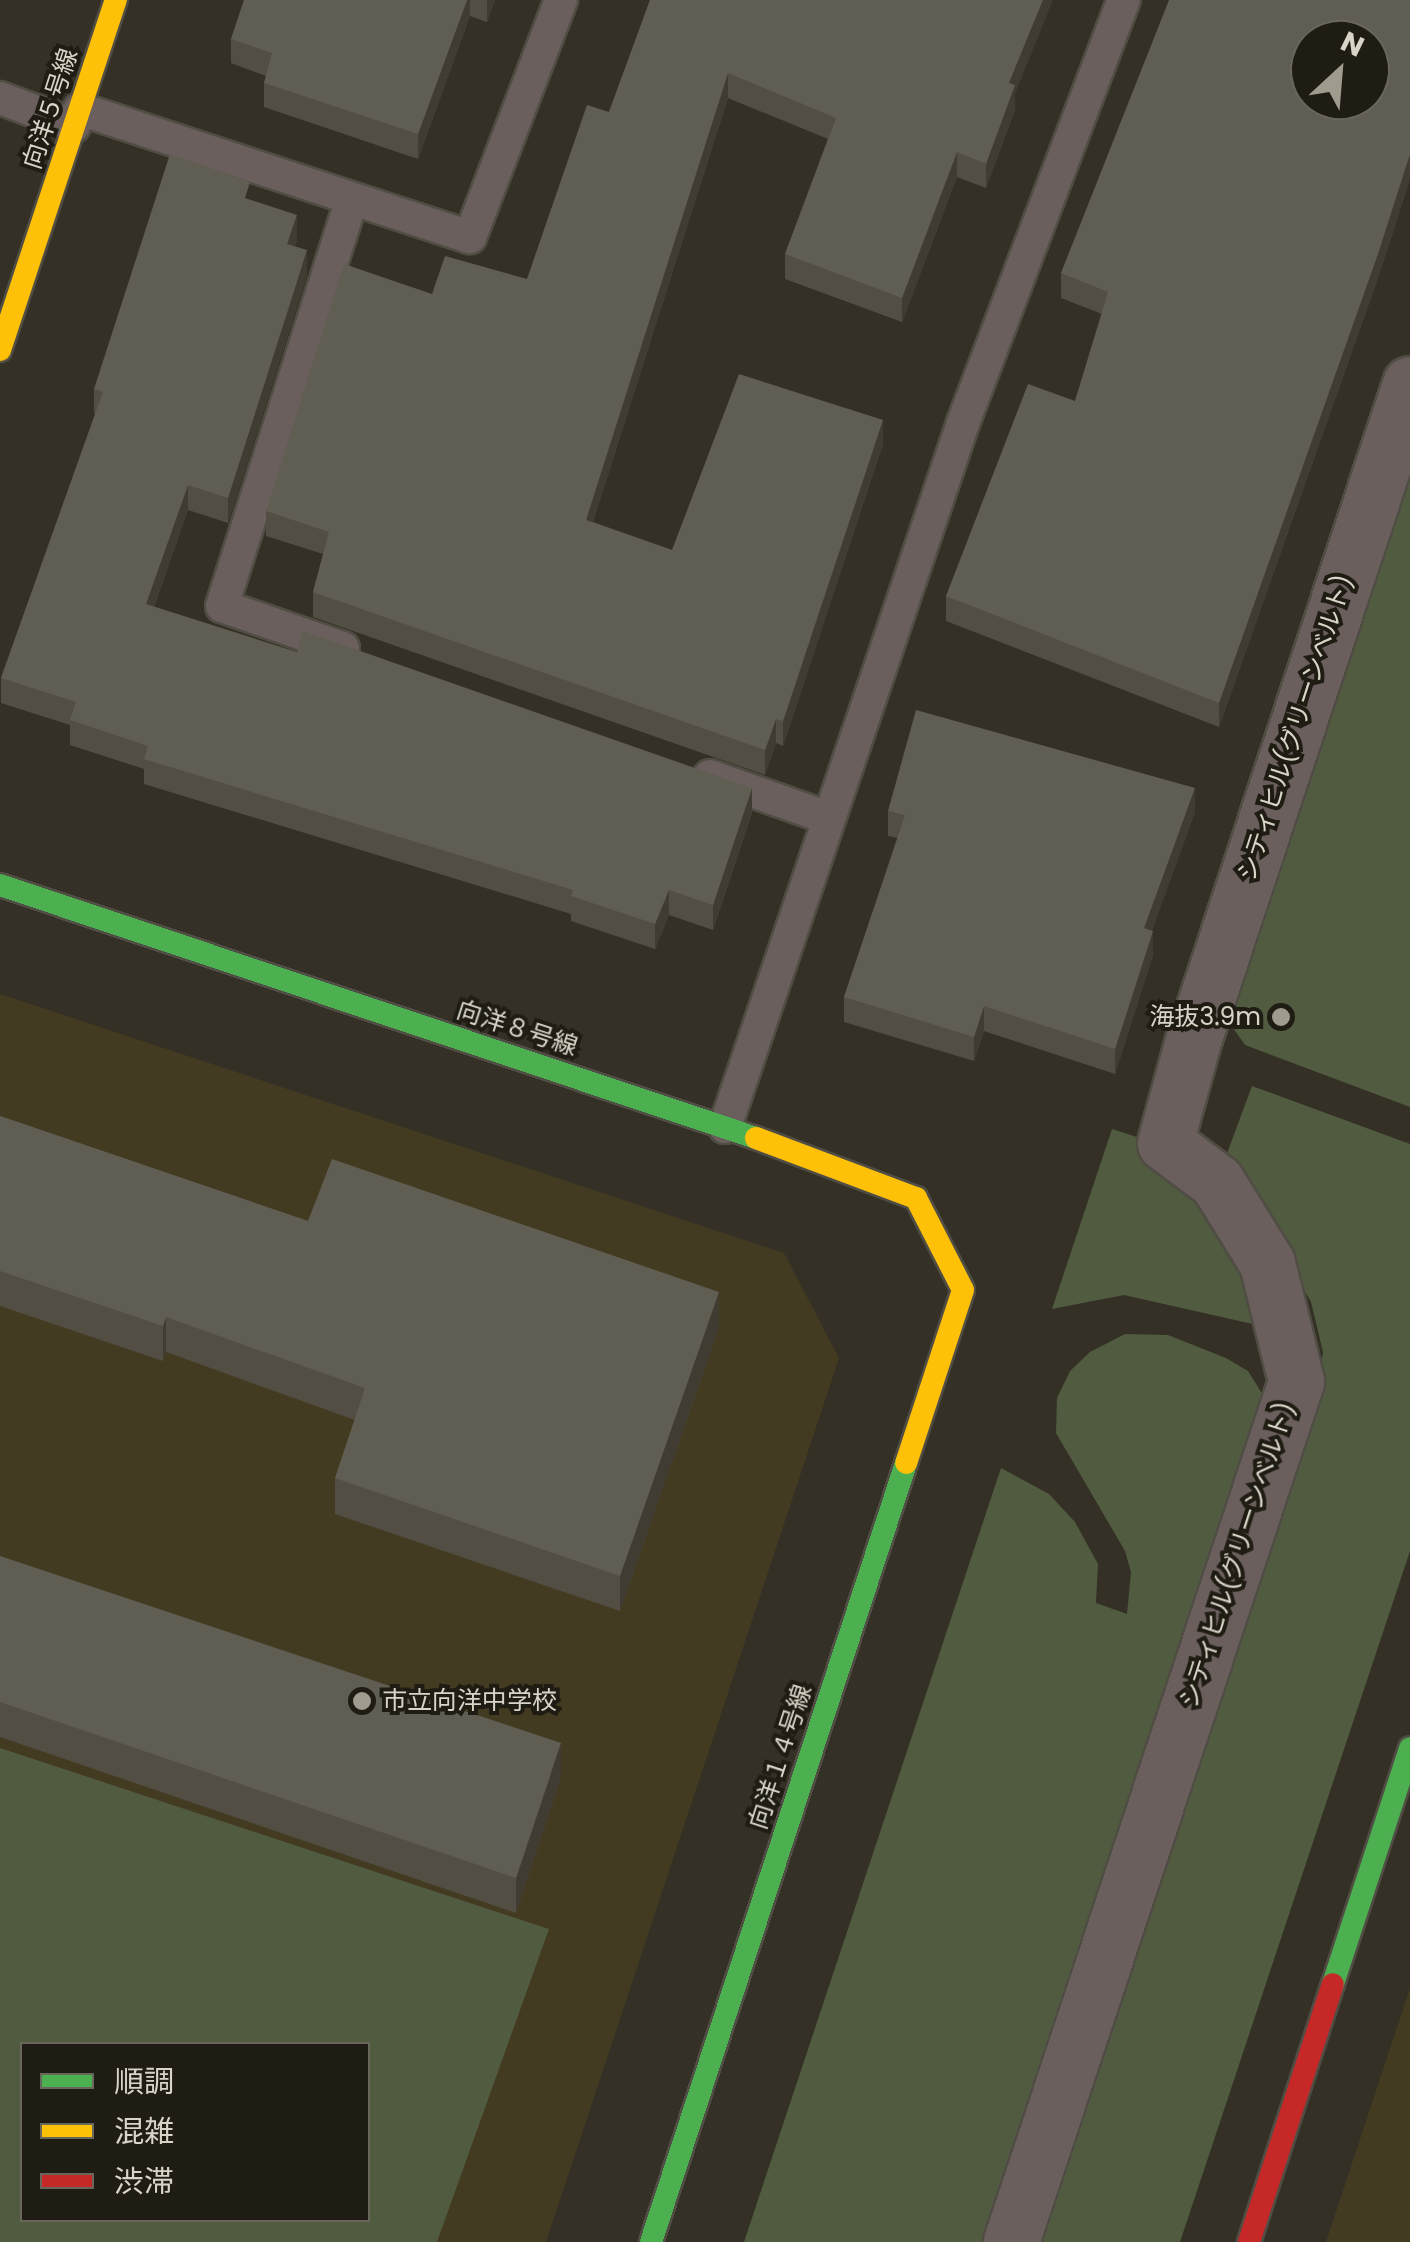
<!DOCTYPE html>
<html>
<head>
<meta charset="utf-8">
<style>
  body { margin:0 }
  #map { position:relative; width:1410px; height:2242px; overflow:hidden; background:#343025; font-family:Poppins,"Noto Sans JP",sans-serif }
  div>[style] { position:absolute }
  .built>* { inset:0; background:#433b21 }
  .green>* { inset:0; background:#515b40 }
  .roads { filter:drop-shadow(2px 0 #504d44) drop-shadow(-2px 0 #504d44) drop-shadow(0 2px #504d44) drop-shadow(0 -2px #504d44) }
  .lane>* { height:32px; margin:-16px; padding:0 16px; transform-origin:16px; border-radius:16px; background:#6a5f5d }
  .street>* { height:55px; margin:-27.5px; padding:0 27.5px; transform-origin:27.5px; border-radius:27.5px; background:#6a5f5d }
  .fast>* { height:22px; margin:-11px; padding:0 11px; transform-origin:11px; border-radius:11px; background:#4caf50 }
  .slow>* { height:22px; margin:-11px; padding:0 11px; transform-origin:11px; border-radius:11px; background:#ffc107 }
  .jam>* { height:22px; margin:-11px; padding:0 11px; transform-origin:11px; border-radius:11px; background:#c62828 }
  .wall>* { inset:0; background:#524e44 }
  .shaded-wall>* { inset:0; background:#403c32 }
  .building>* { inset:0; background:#605d52 }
  .dots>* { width:28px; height:28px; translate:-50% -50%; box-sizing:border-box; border:5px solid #1f1c13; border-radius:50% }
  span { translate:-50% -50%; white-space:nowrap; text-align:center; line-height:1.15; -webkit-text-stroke:8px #1f1c13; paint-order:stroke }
  .street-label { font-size:25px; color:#d8d5c8 }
  .poi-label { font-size:25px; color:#d8d5c8 }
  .right { translate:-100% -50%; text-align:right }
  .left { translate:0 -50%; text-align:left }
  .legend { position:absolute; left:20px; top:2042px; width:350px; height:180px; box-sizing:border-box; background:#1f1c13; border:2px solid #69665b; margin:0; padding:12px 18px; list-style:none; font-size:30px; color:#d8d5c8 }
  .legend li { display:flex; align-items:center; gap:20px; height:50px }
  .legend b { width:50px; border:2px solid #69665b }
  .north { position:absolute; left:1290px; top:20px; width:100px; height:100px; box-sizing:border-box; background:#1f1c13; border:2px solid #69665b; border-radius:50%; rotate:26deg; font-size:28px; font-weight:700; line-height:40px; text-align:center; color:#d8d5c8 }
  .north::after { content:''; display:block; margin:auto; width:35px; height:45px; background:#9f9b8f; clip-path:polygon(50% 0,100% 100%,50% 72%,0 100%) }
</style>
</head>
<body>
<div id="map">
  <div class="built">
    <i style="clip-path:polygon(evenodd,0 994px,784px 1253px,839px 1358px,546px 2242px,0 2242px,0 994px,22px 2044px,368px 2044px,368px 2220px,22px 2220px,22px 2044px)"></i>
    <i style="clip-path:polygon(1410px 1988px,1410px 2242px,1326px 2242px)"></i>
  </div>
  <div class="green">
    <i style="clip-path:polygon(1410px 452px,1410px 1107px,1245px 1045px,1224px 1015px)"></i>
    <i style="clip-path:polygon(1252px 1086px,1410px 1144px,1410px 1551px,1180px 2242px,1035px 2242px,1319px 1382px,1323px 1352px,1311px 1302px,1226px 1156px)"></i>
    <i style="clip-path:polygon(1112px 1129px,1137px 1137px,1140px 1155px,1155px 1172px,1188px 1189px,1212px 1214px,1259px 1300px,1257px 1325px,1124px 1295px,1052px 1309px)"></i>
    <i style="clip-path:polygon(1125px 1334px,1168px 1335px,1226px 1358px,1248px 1371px,1263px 1395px,988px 2242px,744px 2242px,1001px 1468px,1049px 1494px,1075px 1522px,1098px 1564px,1096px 1603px,1127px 1614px,1131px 1572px,1125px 1551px,1056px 1433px,1057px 1398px,1070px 1371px,1090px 1352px)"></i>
    <i style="clip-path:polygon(evenodd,0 1748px,549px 1929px,437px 2242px,0 2242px,0 1748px,22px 2044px,368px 2044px,368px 2220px,22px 2220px,22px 2044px)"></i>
  </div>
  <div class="roads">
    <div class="lane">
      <i style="left:0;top:98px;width:79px;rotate:20.7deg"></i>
      <i style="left:80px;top:109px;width:410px;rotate:18.2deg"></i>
      <i style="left:470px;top:237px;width:254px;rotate:-69deg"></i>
      <i style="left:343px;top:648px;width:128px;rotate:-160.9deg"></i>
      <i style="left:222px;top:606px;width:427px;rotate:-72.3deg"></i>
      <i style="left:710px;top:776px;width:122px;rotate:19.6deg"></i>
      <i style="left:725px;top:1127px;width:743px;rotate:-71.32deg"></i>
      <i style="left:963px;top:423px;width:453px;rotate:-69.2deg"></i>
    </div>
    <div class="street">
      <i style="left:1011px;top:2242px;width:907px;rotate:-71.68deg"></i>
      <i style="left:1296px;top:1381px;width:122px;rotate:-103.8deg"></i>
      <i style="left:1267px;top:1263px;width:95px;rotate:-121.7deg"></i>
      <i style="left:1217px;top:1182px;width:65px;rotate:-143.1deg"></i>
      <i style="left:1165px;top:1143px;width:103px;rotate:-74.7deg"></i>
      <i style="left:1192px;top:1044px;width:695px;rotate:-71.72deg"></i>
    </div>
    <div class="fast">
      <i style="left:0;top:885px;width:797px;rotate:18.5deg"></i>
      <i style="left:1333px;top:1984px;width:248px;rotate:-71.9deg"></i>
      <i style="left:651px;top:2242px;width:820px;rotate:-71.87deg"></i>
    </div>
    <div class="slow">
      <i style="left:0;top:350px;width:369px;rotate:-71.7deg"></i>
      <i style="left:756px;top:1138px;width:171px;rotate:20.6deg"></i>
      <i style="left:916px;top:1198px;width:103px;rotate:62.9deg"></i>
      <i style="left:963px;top:1290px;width:182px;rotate:108.2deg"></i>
    </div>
    <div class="jam">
      <i style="left:1249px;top:2242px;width:271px;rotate:-72deg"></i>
    </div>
  </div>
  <div class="wall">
    <i style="clip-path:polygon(244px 0,495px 0,487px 22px,470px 16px,418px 159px,264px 107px,264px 83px,266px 76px,231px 63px,231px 39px)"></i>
    <i style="clip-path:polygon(650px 0,1015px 94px,1015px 110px,986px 188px,957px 177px,902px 322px,785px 279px,785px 254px,828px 139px,728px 98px,593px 522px,672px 550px,883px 444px,783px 746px,776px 743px,765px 775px,313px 617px,313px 592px,323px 554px,266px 536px,266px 511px,432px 294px,527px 279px,609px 112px)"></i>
    <i style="clip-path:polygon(1410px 0,1410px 179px,1378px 278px,1219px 727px,946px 621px,946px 596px,1075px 401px,1102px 314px,1061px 298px,1061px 273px)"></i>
    <i style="clip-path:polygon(250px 200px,297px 240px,295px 246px,307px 275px,228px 523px,188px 510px,154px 607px,752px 813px,713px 930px,669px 915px,655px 949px,571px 921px,571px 914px,144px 784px,144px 769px,70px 745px,70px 725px,1px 703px,1px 678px,95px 414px,94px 413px,94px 389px)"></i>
    <i style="clip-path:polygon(888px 811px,1195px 812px,1152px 930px,1153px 955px,1115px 1074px,984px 1031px,974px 1061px,844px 1022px,844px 997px,898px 838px,888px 836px)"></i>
    <i style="clip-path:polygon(0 1116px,308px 1221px,719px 1328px,620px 1611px,335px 1514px,335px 1478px,355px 1420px,166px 1352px,163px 1361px,0 1306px)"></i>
    <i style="clip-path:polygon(0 1556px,561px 1778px,516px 1913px,0 1737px)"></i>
  </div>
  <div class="shaded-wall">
    <i style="clip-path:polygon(467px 0,470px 0,470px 16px,418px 159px,418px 134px)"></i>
    <i style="clip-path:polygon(487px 0,495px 0,487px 22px)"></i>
    <i style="clip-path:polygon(1043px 0,1053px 0,1015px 94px,1015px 110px,986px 188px,986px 164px,1009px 83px)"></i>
    <i style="clip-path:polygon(728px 73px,728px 98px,586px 544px,586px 520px)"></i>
    <i style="clip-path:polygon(957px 152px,957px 177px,902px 322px,902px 298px)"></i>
    <i style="clip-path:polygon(1410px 154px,1410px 179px,1378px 278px,1219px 727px,1219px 703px)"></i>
    <i style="clip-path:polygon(297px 215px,297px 240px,287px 268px,287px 244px)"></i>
    <i style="clip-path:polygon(307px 250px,307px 275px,228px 523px,228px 498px)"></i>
    <i style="clip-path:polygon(883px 420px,883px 444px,783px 746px,783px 721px)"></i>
    <i style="clip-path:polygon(188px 485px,188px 510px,146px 629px,146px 604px)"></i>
    <i style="clip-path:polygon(776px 719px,776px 743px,765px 775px,765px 750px)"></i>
    <i style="clip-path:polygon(752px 788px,752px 813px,713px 930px,713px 905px)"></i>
    <i style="clip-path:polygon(1195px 788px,1195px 812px,1144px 953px,1144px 928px)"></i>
    <i style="clip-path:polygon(669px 890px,669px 915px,655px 949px,655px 924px)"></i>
    <i style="clip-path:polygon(1153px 931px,1153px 955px,1115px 1074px,1115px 1049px)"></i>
    <i style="clip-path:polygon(984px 1006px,984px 1031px,974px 1061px,974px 1037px)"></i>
    <i style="clip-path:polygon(719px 1292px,719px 1328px,620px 1611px,620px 1576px)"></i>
    <i style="clip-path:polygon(166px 1317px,166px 1352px,163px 1361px,163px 1326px)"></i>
    <i style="clip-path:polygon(561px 1743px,561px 1778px,516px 1913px,516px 1878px)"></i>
  </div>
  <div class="building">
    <i style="clip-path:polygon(244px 0,467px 0,418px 134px,264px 83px,272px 53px,231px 39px)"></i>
    <i style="clip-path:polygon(650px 0,1043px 0,1009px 83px,1015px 85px,986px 164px,957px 152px,902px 298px,785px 254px,836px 118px,728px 73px,586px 520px,672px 550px,739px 374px,883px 420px,783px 721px,776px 719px,765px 750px,313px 592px,329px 532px,266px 511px,344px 264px,432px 294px,445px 256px,527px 279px,587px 105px,609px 112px)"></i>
    <i style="clip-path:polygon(evenodd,1169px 0,1410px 0,1410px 154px,1378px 254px,1219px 703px,946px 596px,1028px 384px,1075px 401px,1108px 292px,1061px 273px,1169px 0,1310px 40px,1370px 40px,1370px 100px,1310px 100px,1310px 40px)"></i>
    <i style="clip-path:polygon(170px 154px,250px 182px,245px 198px,297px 215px,287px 244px,307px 250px,228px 498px,188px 485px,146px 604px,297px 652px,303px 631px,752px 788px,713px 905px,669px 890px,655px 924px,571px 896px,573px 890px,144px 759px,148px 746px,70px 720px,76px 702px,1px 678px,103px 392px,94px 389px)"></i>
    <i style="clip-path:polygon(916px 710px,1195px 788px,1144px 928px,1153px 931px,1115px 1049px,984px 1006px,974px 1037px,844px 997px,905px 815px,888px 811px)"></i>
    <i style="clip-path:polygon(0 1116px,308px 1221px,332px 1159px,719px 1292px,620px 1576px,335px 1478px,365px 1388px,166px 1317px,163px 1326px,0 1271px)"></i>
    <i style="clip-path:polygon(0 1556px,561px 1743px,516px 1878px,0 1702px)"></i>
  </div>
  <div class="dots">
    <i style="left:1281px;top:1017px;background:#9f9b8f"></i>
    <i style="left:362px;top:1701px;background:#9f9b8f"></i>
  </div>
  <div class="street-label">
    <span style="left:51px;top:109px;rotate:-72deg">向洋５号線</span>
    <span style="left:1296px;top:728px;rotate:-72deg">シティヒル(グリーンベルト)</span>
    <span style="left:517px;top:1029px;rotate:18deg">向洋８号線</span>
    <span style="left:1238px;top:1555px;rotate:-72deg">シティヒル(グリーンベルト)</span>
    <span style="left:781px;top:1757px;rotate:-72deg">向洋１４号線</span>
  </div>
  <div class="poi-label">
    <span class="right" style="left:1261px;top:1017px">海抜3.9m</span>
    <span class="left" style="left:382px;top:1701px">市立向洋中学校</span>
  </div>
  <ul class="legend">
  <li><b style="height:12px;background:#4caf50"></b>順調</li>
  <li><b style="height:12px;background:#ffc107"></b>混雑</li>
  <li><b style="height:12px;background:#c62828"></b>渋滞</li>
  </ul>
  <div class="north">N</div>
</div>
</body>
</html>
